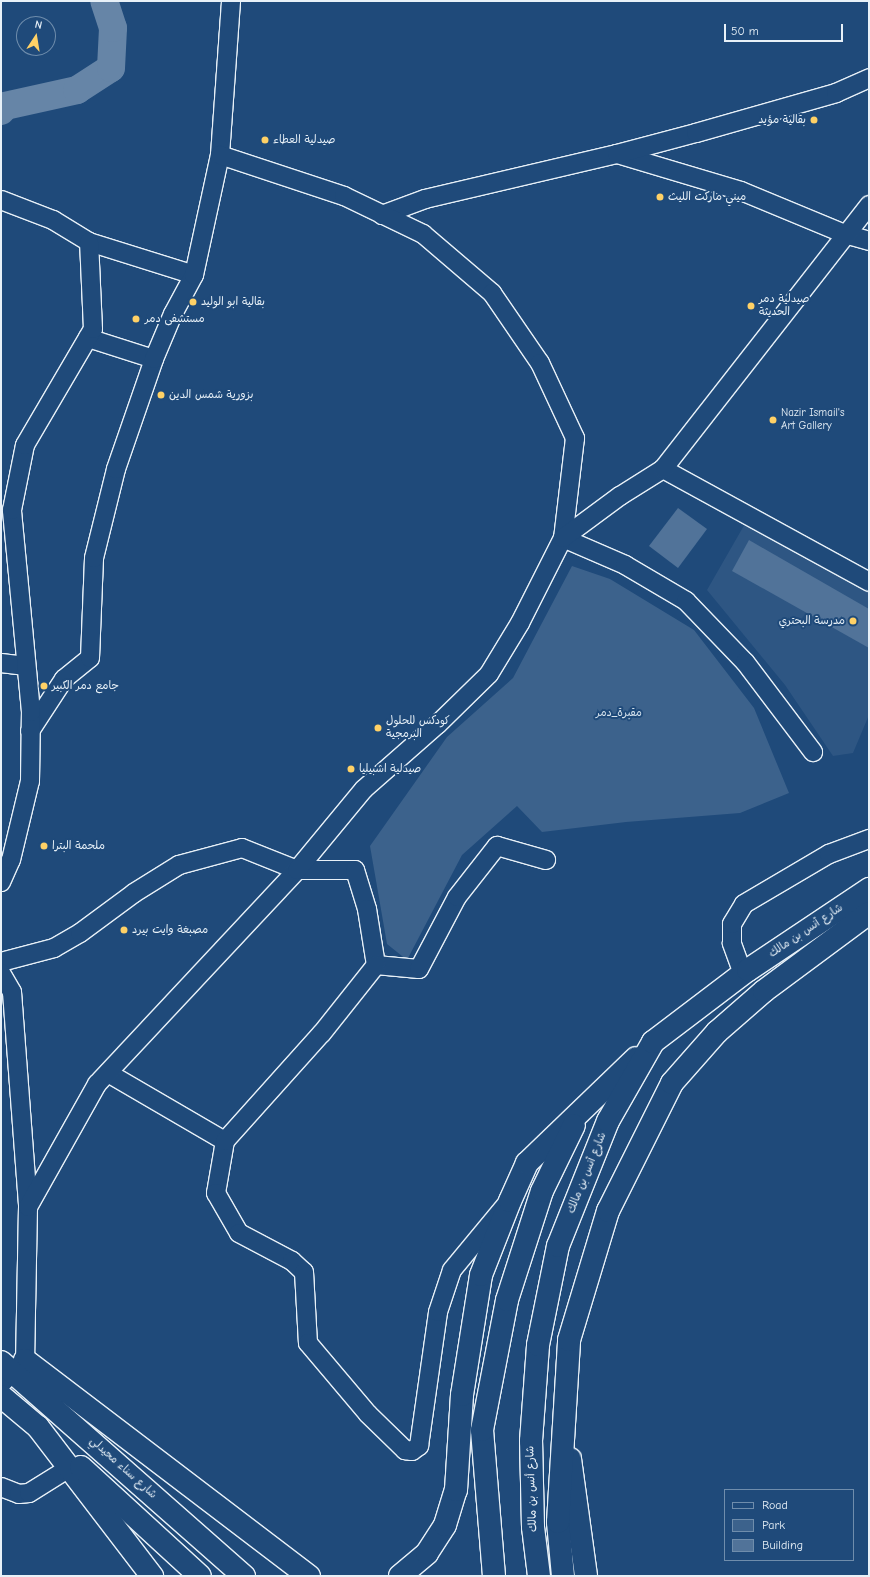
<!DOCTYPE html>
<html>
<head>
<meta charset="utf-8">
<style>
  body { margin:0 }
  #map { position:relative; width:870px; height:1577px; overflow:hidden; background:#1f4a7a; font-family:"Comic Neue","Playpen Sans Arabic",sans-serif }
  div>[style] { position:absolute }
  .built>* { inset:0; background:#2e5683 }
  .green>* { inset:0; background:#3c628c }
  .river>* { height:28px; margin:-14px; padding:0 14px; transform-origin:14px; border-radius:14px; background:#6685a7 }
  .building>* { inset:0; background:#517399 }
  .roads { filter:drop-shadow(1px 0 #e8f1f8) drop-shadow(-1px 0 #e8f1f8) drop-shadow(0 1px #e8f1f8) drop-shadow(0 -1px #e8f1f8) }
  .minor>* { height:18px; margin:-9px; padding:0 9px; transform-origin:9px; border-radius:9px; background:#1f4a7a }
  .major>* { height:22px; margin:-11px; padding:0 11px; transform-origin:11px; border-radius:11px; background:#1f4a7a }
  .dots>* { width:11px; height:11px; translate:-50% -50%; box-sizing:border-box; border:2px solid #1f4a7a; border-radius:50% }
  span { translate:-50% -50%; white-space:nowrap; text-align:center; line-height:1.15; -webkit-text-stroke:4px #1f4a7a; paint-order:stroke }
  .poi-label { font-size:11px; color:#e8f1f8 }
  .right { translate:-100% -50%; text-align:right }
  .left { translate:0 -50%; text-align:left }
  .park-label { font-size:11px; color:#d7e3ed }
  .street-label { font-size:11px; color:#e8f1f8 }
  .frame { position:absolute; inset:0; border:2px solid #e8f1f8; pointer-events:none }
  .legend { position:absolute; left:724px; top:1489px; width:130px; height:72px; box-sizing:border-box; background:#1f4a7a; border:1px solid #6f8dac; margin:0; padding:5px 7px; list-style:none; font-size:12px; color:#e8f1f8 }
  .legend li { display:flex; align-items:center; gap:8px; height:20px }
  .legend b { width:20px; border:1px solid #6f8dac }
  .north { position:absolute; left:16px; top:16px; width:40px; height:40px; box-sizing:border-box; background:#1f4a7a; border:1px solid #6f8dac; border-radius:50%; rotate:12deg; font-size:11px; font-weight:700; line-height:16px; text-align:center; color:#e8f1f8 }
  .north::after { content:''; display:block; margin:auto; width:14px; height:18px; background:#ffd166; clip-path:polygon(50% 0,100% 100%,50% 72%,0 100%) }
  .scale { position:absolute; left:724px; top:24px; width:119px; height:18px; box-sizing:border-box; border:2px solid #e8f1f8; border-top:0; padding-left:5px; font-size:12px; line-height:14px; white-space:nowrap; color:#e8f1f8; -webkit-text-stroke:3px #1f4a7a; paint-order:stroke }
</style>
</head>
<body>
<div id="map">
  <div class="built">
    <i style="clip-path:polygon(746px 522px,869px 590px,869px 715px,853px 753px,833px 756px,785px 685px,707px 590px)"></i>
  </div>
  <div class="green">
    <i style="clip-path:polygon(572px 566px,610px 579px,694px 630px,754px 708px,789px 793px,740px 813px,626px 822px,542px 832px,517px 806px,462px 855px,407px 960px,387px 944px,370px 846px,447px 737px,513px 678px)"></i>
  </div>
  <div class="river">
    <i style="left:1px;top:111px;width:6px;rotate:-51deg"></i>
    <i style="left:5px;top:106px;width:74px;rotate:-12.5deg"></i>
    <i style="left:77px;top:90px;width:40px;rotate:-32.9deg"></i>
    <i style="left:111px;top:68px;width:40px;rotate:-87.1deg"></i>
    <i style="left:113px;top:28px;width:28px;rotate:-108deg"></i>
  </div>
  <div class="building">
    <i style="clip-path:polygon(678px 508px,707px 529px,678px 568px,649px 546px)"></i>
    <i style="clip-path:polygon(749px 540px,869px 609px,869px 648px,732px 571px)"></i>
  </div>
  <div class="roads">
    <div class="minor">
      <i style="left:617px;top:154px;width:129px;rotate:16.6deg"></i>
      <i style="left:741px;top:191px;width:113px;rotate:22.5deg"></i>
      <i style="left:845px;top:234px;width:25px;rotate:16deg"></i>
      <i style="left:220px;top:155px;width:154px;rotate:-85.9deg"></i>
      <i style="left:1px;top:200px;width:56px;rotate:21deg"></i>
      <i style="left:53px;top:220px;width:42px;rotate:31.4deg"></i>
      <i style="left:89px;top:242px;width:110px;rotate:17.4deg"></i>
      <i style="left:382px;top:215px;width:46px;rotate:-20.4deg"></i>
      <i style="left:425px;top:199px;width:197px;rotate:-13.2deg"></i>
      <i style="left:617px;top:154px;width:82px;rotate:-14.9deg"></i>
      <i style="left:696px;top:133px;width:146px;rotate:-15.9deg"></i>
      <i style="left:836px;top:93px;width:36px;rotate:-24deg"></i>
      <i style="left:88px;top:338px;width:69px;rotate:17.7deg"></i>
      <i style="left:663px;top:469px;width:235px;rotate:28.7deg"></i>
      <i style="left:1px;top:663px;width:25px;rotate:7deg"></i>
      <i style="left:30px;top:731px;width:62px;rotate:-56.8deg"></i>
      <i style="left:64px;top:679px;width:33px;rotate:-39deg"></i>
      <i style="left:90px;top:658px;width:100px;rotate:-87.7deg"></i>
      <i style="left:94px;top:558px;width:92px;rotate:-76.1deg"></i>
      <i style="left:116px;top:469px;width:116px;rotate:-70.9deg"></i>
      <i style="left:154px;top:359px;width:49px;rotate:-67.1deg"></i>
      <i style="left:173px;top:314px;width:44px;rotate:-61.7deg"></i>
      <i style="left:194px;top:275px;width:123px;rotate:-77.8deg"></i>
      <i style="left:220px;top:155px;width:131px;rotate:18.3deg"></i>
      <i style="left:344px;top:196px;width:88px;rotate:25.7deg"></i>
      <i style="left:423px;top:234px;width:91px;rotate:40.5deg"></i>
      <i style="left:492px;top:293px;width:85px;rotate:55.6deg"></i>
      <i style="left:540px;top:363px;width:83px;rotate:65deg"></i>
      <i style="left:575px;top:438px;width:101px;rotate:96.8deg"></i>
      <i style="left:563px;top:538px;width:68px;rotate:23.5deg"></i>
      <i style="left:625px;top:565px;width:71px;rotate:30.5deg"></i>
      <i style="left:686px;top:601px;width:85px;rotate:46deg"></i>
      <i style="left:745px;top:662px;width:113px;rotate:52.9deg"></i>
      <i style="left:1px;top:882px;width:24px;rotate:-66deg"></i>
      <i style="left:11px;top:860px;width:81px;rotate:-76.5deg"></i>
      <i style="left:30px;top:781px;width:69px;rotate:-89.2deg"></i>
      <i style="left:31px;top:712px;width:203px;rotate:-95.4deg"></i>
      <i style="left:12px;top:510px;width:66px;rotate:-78.7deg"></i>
      <i style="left:25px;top:445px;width:134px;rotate:-59.6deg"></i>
      <i style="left:93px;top:329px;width:87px;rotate:-92.6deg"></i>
      <i style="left:1px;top:962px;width:55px;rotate:-14.8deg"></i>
      <i style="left:54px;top:948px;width:30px;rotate:-30deg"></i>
      <i style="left:80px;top:933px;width:67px;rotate:-36.5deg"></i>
      <i style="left:134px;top:893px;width:53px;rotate:-31.9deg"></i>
      <i style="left:179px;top:865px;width:65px;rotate:-15.1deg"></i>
      <i style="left:242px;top:848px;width:59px;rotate:21.8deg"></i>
      <i style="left:297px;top:870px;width:58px"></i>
      <i style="left:355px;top:870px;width:41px;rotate:72.9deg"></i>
      <i style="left:367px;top:909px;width:57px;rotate:80.9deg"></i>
      <i style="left:376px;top:965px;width:43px;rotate:5.3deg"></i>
      <i style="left:419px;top:969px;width:81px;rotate:-62.2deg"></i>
      <i style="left:457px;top:897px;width:65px;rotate:-51.9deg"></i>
      <i style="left:497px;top:846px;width:51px;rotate:15.9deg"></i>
      <i style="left:1px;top:973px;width:22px;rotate:60deg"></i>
      <i style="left:12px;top:992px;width:216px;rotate:85.7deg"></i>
      <i style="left:28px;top:1207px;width:153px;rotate:91.1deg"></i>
      <i style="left:25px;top:1360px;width:34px;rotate:135deg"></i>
      <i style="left:743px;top:974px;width:33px;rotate:-110deg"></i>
      <i style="left:732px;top:943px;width:19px;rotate:-90deg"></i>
      <i style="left:732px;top:924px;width:23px;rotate:-59deg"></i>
      <i style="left:744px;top:904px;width:99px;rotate:-30.5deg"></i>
      <i style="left:829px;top:854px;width:43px;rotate:-20.6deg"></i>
      <i style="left:108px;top:1073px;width:135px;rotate:30.2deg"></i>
      <i style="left:225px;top:1141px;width:53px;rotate:99.8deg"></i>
      <i style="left:216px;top:1193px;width:46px;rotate:60.1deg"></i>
      <i style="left:239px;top:1233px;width:60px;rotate:27.8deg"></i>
      <i style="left:292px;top:1261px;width:16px;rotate:43deg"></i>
      <i style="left:304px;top:1272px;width:71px;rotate:86.8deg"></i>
      <i style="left:308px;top:1343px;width:93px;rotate:49.8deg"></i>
      <i style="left:368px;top:1414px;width:52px;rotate:44.2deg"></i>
      <i style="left:405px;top:1450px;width:7px;rotate:8deg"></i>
      <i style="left:412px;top:1451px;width:9px;rotate:-36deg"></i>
      <i style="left:419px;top:1446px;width:135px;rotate:-81.9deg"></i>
      <i style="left:438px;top:1312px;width:44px;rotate:-71.6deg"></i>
      <i style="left:452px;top:1270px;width:83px;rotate:-50.4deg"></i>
      <i style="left:225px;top:1141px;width:145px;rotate:-48.1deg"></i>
      <i style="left:322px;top:1033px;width:87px;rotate:-51.5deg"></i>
      <i style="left:28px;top:1207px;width:141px;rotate:-60.7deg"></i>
      <i style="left:97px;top:1084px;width:293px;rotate:-46.9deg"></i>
      <i style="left:297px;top:870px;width:105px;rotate:-50.4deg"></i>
      <i style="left:364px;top:789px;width:98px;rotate:-41.3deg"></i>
      <i style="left:438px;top:724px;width:71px;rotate:-44.4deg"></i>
      <i style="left:489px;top:674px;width:60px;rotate:-58.7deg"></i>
      <i style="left:520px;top:623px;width:95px;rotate:-63.2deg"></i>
      <i style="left:563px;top:538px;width:71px;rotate:-36.4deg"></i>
      <i style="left:620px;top:496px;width:51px;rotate:-32.1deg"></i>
      <i style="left:663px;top:469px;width:335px;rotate:-52deg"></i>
      <i style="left:1px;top:1487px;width:19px;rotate:21deg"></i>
      <i style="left:19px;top:1494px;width:10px;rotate:-6deg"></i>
      <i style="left:29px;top:1493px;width:47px;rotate:-32deg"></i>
    </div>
    <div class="major">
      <i style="left:25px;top:1360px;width:357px;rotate:37.3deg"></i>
      <i style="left:1px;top:1362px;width:324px;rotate:41.4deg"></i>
      <i style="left:1px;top:1396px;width:48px;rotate:40deg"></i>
      <i style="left:38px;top:1427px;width:188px;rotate:52.6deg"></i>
      <i style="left:570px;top:1459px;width:118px;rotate:82.2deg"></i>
      <i style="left:81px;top:1467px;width:161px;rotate:42.5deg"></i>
      <i style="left:400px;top:1576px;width:35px;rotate:-40deg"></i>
      <i style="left:427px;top:1553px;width:33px;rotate:-57deg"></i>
      <i style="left:445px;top:1525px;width:37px;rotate:-73deg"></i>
      <i style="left:456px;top:1490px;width:95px;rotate:-86.4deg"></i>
      <i style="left:462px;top:1395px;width:121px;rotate:-81deg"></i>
      <i style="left:481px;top:1275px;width:79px;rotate:-68.6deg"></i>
      <i style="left:510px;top:1201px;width:42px;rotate:-65.9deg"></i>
      <i style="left:527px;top:1163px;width:151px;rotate:-43.9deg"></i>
      <i style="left:494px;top:1576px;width:146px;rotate:-94.7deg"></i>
      <i style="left:482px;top:1430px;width:132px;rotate:-79.1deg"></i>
      <i style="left:507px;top:1300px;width:114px;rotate:-72.2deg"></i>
      <i style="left:542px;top:1191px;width:73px;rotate:-64.1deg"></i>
      <i style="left:539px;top:1576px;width:49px;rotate:-97deg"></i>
      <i style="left:533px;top:1527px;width:86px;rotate:-91.3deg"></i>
      <i style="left:531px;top:1441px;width:96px;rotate:-85.8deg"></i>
      <i style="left:538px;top:1345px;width:101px;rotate:-78.6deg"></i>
      <i style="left:558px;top:1246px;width:135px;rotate:-68.2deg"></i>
      <i style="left:608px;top:1121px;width:91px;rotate:-60.3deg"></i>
      <i style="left:653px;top:1042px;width:119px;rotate:-37.2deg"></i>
      <i style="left:748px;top:970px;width:146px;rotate:-33.8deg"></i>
      <i style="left:563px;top:1576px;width:54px;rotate:-95.3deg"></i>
      <i style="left:558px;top:1522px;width:182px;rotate:-86.5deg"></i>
      <i style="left:569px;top:1340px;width:135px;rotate:-73.2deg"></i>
      <i style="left:608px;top:1211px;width:143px;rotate:-63.4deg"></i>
      <i style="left:672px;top:1083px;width:68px;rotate:-48.6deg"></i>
      <i style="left:717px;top:1032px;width:62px;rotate:-41.1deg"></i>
      <i style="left:764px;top:991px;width:131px;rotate:-36.6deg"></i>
    </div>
  </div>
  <div class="dots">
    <i style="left:814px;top:120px;background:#ffd166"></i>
    <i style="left:265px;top:140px;background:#ffd166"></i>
    <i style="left:660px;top:197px;background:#ffd166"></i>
    <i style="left:193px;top:302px;background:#ffd166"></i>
    <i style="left:751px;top:306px;background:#ffd166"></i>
    <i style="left:136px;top:319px;background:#ffd166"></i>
    <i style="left:161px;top:395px;background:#ffd166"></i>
    <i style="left:773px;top:420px;background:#ffd166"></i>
    <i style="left:853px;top:621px;background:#ffd166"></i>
    <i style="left:44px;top:686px;background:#ffd166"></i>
    <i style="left:378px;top:728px;background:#ffd166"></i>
    <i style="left:351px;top:769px;background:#ffd166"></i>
    <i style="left:44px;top:846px;background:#ffd166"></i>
    <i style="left:124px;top:930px;background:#ffd166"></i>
  </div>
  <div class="poi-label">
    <span class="right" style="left:806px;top:120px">بقالية مؤيد</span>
    <span class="left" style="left:273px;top:140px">صيدلية العطاء</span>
    <span class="left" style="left:668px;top:197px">ميني ماركت الليث</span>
    <span class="left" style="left:759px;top:306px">صيدلية دمر<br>الحديثة</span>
    <span class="left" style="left:201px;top:302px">بقالية ابو الوليد</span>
    <span class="left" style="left:145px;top:319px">مستشفى دمر</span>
    <span class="left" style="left:169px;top:395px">بزورية شمس الدين</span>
    <span class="left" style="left:781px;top:420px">Nazir Ismail's<br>Art Gallery</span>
    <span class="right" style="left:845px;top:621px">مدرسة البحتري</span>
    <span class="left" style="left:52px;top:686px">جامع دمر الكبير</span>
    <span class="left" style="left:386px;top:728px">كودكس للحلول<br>البرمجية</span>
    <span class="left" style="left:359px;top:769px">صيدلية اشبيليا</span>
    <span class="left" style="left:52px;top:846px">ملحمة البترا</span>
    <span class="left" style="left:132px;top:930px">مصبغة وايت بيرد</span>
  </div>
  <div class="park-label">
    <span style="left:619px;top:713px">مقبرة_دمر</span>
  </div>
  <div class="street-label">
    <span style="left:806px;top:931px;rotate:-34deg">شارع أنس بن مالك</span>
    <span style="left:587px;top:1173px;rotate:-68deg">شارع أنس بن مالك</span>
    <span style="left:123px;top:1468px;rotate:42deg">شارع سناء محيدلي</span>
    <span style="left:532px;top:1489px;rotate:-92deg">شارع أنس بن مالك</span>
  </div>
  <div class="frame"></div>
  <ul class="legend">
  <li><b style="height:5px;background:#1f4a7a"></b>Road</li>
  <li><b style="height:11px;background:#3c628c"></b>Park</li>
  <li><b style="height:11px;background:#517399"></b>Building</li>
  </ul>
  <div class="north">N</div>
  <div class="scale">50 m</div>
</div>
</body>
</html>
